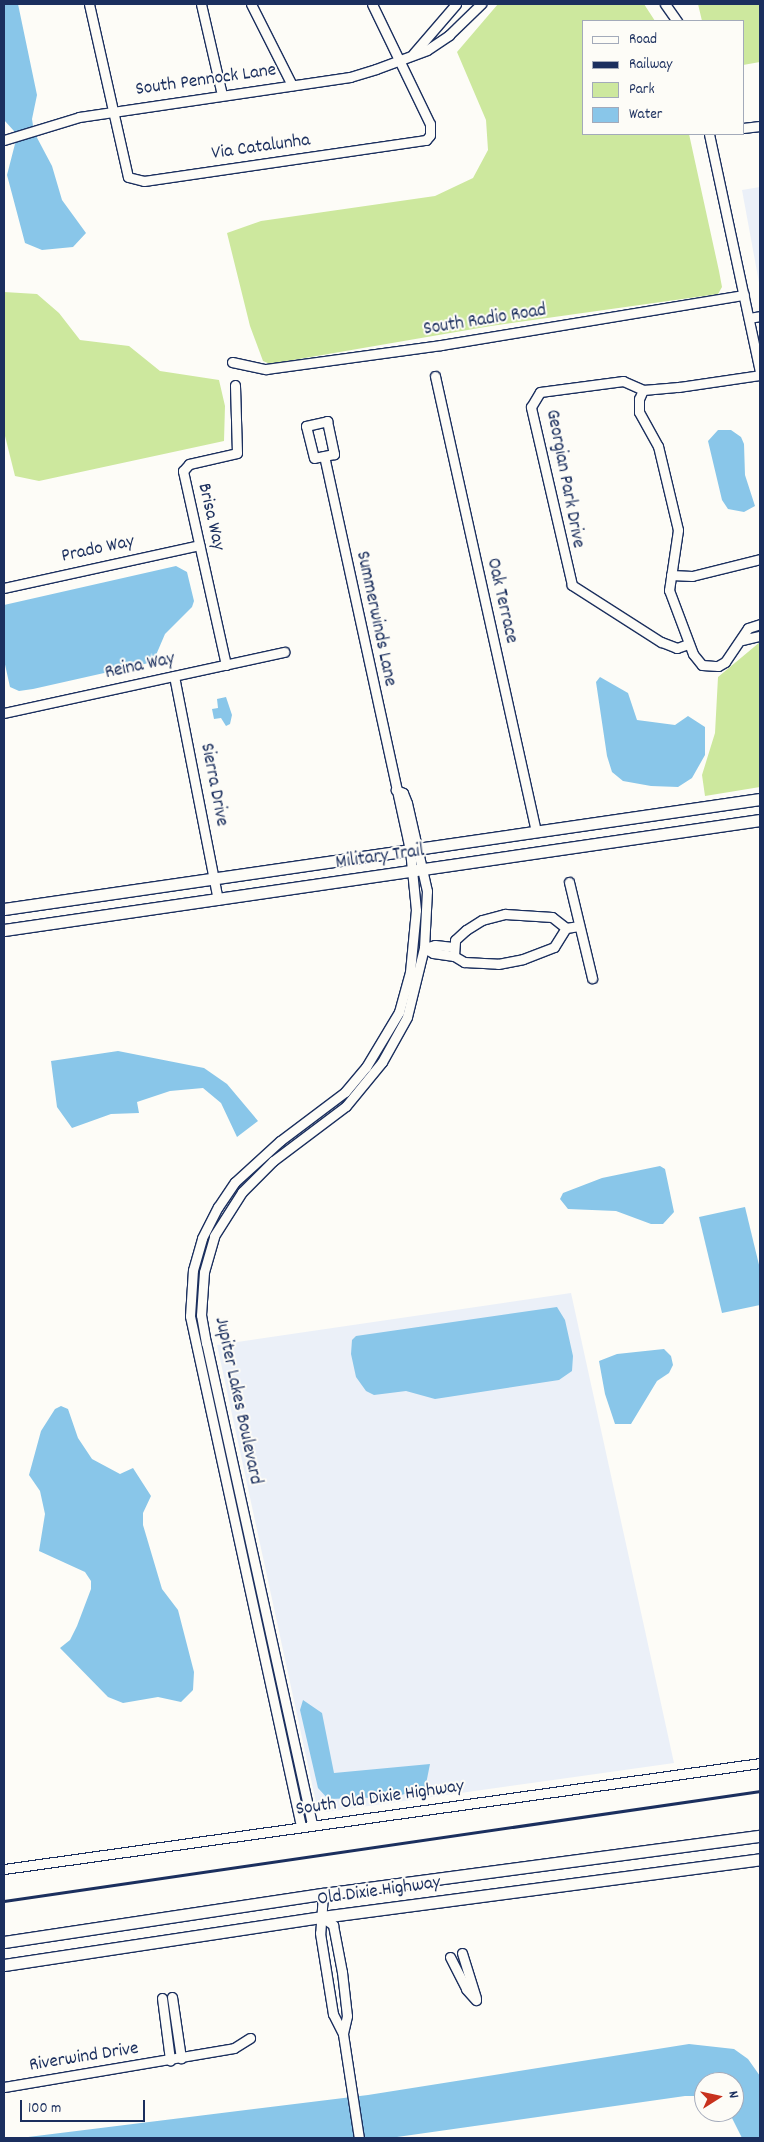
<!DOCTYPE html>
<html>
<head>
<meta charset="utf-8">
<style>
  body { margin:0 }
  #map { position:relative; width:764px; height:2142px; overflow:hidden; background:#fdfcf7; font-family:Dekko,sans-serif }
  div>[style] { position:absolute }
  .built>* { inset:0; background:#ebf0f8 }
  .green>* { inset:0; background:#cde89e }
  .water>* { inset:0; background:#89c6e9 }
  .roads { filter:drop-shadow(1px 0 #1b2f5e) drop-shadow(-1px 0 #1b2f5e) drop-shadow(0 1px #1b2f5e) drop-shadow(0 -1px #1b2f5e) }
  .minor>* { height:9px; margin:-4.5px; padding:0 4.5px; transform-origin:4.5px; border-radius:4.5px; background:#fdfcf7 }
  .major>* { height:11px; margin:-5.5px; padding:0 5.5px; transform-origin:5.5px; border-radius:5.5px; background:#fdfcf7 }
  .rail>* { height:2.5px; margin:-1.25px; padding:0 1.25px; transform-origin:1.25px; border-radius:1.25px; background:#1b2f5e }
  span { translate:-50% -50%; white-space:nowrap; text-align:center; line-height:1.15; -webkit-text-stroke:4px #fdfcf7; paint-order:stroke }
  .street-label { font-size:19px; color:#1b2f5e }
  .frame { position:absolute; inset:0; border:5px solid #1b2f5e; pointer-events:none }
  .legend { position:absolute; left:582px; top:20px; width:162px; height:115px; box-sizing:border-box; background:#fdfcf7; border:1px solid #a3aaba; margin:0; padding:6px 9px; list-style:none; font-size:15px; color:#1b2f5e }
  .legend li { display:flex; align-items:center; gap:10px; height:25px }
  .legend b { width:25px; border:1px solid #a3aaba }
  .north { position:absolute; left:694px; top:2072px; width:50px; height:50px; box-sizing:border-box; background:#fdfcf7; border:1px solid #a3aaba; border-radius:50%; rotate:80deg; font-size:14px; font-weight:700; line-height:20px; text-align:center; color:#1b2f5e }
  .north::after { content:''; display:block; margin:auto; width:18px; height:22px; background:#c8321e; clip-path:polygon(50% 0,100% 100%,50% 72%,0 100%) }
  .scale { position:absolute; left:20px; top:2100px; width:125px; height:22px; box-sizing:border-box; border:2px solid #1b2f5e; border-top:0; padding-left:6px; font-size:15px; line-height:18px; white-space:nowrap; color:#1b2f5e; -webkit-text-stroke:4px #fdfcf7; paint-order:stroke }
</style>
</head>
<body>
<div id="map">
  <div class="built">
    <i style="clip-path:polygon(760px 187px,760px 288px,742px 190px)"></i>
    <i style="clip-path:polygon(571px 1293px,674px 1763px,326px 1812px,317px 1807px,217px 1345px)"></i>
  </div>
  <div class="green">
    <i style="clip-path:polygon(498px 4px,644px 4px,655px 21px,583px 21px,583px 134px,689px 134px,719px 271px,722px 287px,718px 294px,491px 326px,270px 364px,263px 361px,250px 326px,227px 233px,261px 221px,435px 196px,473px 178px,488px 150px,486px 120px,457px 52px)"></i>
    <i style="clip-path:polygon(698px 4px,760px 4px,760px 62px,743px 65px,743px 21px,702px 21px)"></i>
    <i style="clip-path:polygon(4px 292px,37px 294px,59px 313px,80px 340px,129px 346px,160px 371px,219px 380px,225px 406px,224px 441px,39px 481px,15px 476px,4px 432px)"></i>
    <i style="clip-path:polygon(760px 642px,760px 787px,705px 796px,702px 775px,715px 733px,718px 677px)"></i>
  </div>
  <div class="water">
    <i style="clip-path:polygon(4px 4px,18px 4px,37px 95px,32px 119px,34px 132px,52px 166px,62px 200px,86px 233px,73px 247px,42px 250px,25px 243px,7px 175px,16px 140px,14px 131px,4px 120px)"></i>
    <i style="clip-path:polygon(718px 430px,731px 430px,741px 437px,744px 444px,745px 475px,755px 506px,744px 512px,728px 509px,722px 500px,708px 441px)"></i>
    <i style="clip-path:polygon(176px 566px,187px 572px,194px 601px,192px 607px,165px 634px,153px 662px,33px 689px,19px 691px,10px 687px,4px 660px,4px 605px)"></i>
    <i style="clip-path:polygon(600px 677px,628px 693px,637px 720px,675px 725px,688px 716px,705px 727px,705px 755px,692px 778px,678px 787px,651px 786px,623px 781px,612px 772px,607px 756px,596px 682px)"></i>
    <i style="clip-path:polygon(226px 697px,232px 715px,230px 724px,226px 726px,221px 718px,214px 719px,212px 709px,218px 708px,217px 699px)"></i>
    <i style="clip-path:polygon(118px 1051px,204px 1068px,227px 1084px,258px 1121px,237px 1137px,221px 1103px,203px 1088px,170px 1091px,137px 1102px,139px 1113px,111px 1114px,72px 1128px,57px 1107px,51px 1061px)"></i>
    <i style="clip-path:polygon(660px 1166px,665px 1169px,674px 1212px,663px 1224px,651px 1224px,616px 1211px,568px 1209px,560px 1199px,563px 1193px,602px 1178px)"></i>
    <i style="clip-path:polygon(745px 1207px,760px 1269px,760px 1305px,722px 1313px,699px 1217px)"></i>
    <i style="clip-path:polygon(557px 1307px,565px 1320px,573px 1356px,572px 1371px,559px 1380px,435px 1399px,406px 1391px,374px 1395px,366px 1391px,356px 1377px,351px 1354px,352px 1340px,356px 1336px)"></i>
    <i style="clip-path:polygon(664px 1349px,671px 1356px,673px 1365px,669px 1373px,657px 1381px,631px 1424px,615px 1424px,605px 1394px,599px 1361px,617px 1354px)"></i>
    <i style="clip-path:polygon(61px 1406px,68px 1409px,78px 1438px,92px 1459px,120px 1474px,133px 1468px,151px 1496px,143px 1513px,143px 1525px,162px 1589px,178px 1610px,194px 1672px,193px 1690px,181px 1702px,158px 1697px,123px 1703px,108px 1697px,60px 1648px,70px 1640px,77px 1626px,91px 1589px,91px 1581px,85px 1572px,39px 1551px,45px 1514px,40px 1491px,29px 1475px,41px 1431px,55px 1409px)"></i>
    <i style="clip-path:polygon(303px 1700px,322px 1713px,334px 1773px,430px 1764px,425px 1789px,393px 1797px,328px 1799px,318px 1788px,300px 1710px)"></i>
    <i style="clip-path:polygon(689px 2044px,734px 2049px,748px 2059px,760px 2076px,760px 2138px,742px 2138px,729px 2112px,734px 2112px,734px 2082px,704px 2082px,704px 2096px,685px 2096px,390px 2138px,20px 2138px,368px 2095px)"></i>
  </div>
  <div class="roads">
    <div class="minor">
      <i style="left:89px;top:4px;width:177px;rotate:77.3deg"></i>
      <i style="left:128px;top:177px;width:16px;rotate:14deg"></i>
      <i style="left:144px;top:181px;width:285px;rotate:-8.3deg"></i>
      <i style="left:426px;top:140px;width:6px;rotate:-51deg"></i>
      <i style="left:430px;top:135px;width:11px;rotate:-90deg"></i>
      <i style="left:430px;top:124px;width:133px;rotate:-115.8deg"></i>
      <i style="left:201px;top:4px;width:93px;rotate:77deg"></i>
      <i style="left:251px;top:4px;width:91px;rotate:63.2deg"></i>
      <i style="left:665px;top:4px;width:21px;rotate:55deg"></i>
      <i style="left:413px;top:54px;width:66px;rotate:-49.3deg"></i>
      <i style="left:743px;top:128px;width:17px;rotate:-7deg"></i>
      <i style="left:709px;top:134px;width:242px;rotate:77.9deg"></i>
      <i style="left:4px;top:140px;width:78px;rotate:-17deg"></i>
      <i style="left:79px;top:117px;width:274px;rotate:-8.4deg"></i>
      <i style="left:350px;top:77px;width:27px;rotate:-17deg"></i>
      <i style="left:376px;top:69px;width:54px;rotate:-20.4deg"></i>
      <i style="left:427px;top:50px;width:27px;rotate:-34deg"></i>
      <i style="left:449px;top:35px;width:45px;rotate:-44.1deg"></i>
      <i style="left:749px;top:318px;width:11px;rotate:-10deg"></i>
      <i style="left:232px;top:362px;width:35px;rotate:12deg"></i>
      <i style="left:266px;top:369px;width:177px;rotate:-7.8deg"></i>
      <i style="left:441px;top:345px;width:307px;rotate:-9.4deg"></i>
      <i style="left:435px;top:376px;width:467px;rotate:77.5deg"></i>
      <i style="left:643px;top:390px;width:10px;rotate:114deg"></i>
      <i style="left:639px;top:399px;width:13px;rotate:90deg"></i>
      <i style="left:639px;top:412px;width:39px;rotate:61deg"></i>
      <i style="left:658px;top:446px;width:86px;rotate:76.6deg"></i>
      <i style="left:678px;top:530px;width:61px;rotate:98.5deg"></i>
      <i style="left:669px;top:590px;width:68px;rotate:69.4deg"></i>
      <i style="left:693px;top:654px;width:14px;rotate:51deg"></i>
      <i style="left:702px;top:665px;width:16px;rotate:4deg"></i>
      <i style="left:718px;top:666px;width:8px;rotate:-30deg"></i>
      <i style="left:725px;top:662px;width:41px;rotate:-55.9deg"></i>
      <i style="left:748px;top:628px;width:13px;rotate:-18deg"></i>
      <i style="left:327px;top:421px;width:34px;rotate:78deg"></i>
      <i style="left:334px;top:454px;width:20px;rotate:169deg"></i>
      <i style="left:314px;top:458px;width:33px;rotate:-104deg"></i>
      <i style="left:306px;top:426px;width:22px;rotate:-13deg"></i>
      <i style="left:671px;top:575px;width:21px;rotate:3deg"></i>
      <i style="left:692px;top:576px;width:70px;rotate:-14deg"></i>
      <i style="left:4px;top:588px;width:200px;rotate:-12.4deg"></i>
      <i style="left:742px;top:640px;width:18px;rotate:-13deg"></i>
      <i style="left:688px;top:644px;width:12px;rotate:160deg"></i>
      <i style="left:677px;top:648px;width:17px;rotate:-159deg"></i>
      <i style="left:661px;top:642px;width:106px;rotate:-147.4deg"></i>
      <i style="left:572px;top:585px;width:183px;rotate:-103deg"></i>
      <i style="left:531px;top:407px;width:17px;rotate:-59deg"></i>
      <i style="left:540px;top:392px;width:84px;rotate:-7.5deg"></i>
      <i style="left:623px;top:381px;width:22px;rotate:24deg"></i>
      <i style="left:643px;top:390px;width:36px;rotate:-5deg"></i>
      <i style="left:679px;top:387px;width:82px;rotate:-8.4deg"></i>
      <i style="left:226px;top:665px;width:199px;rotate:-102.5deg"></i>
      <i style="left:183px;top:471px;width:9px;rotate:-49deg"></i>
      <i style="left:189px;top:464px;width:49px;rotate:-12.9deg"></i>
      <i style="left:237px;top:453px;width:68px;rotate:-91.7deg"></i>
      <i style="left:174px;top:676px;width:228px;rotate:78.9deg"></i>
      <i style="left:4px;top:713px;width:287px;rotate:-12.3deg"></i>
      <i style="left:569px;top:882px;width:99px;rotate:76.5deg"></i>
      <i style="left:424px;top:948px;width:10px;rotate:29deg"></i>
      <i style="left:433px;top:953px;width:21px;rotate:8deg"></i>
      <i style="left:454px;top:956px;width:12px;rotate:31deg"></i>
      <i style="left:464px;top:962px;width:34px;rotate:3deg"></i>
      <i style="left:498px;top:964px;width:25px;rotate:-11deg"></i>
      <i style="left:523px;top:959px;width:33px;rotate:-21deg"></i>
      <i style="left:554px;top:947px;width:22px;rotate:-58deg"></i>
      <i style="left:424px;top:948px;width:11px;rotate:-15deg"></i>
      <i style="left:435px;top:945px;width:18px;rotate:6deg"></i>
      <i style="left:454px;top:956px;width:16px;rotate:-86deg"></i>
      <i style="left:455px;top:940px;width:15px;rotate:-42deg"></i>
      <i style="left:466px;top:930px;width:19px;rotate:-32deg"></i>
      <i style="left:482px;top:920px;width:24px;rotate:-15deg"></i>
      <i style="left:505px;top:914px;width:47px;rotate:3.7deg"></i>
      <i style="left:552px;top:917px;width:18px;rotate:38deg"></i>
      <i style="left:566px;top:928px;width:13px;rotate:-9deg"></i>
      <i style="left:312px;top:1824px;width:493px;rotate:-102.4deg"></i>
      <i style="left:206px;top:1343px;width:28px;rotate:-100deg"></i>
      <i style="left:201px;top:1315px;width:43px;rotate:-86deg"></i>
      <i style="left:204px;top:1272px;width:37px;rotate:-74deg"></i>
      <i style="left:214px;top:1236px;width:52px;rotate:-57.5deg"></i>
      <i style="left:242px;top:1192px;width:44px;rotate:-45deg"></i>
      <i style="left:273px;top:1161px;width:91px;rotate:-37deg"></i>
      <i style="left:346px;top:1106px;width:57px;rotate:-50.7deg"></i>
      <i style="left:382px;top:1062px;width:51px;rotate:-60.9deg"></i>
      <i style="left:407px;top:1017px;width:71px;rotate:-76.2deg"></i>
      <i style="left:424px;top:948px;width:57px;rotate:-87deg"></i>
      <i style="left:427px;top:891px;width:90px;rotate:-102.8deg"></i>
      <i style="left:407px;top:803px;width:11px;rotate:-112deg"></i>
      <i style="left:403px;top:793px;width:8px;rotate:-157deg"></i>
      <i style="left:301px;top:1826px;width:522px;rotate:-102.28deg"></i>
      <i style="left:190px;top:1316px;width:46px;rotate:-86.3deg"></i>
      <i style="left:193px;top:1270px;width:33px;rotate:-74deg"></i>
      <i style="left:202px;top:1238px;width:35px;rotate:-63deg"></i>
      <i style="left:218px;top:1207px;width:30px;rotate:-56deg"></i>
      <i style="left:235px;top:1182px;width:61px;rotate:-42.3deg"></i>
      <i style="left:280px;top:1141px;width:81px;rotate:-37deg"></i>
      <i style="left:345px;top:1092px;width:33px;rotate:-50deg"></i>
      <i style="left:366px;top:1067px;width:64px;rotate:-59deg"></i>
      <i style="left:399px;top:1012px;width:41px;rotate:-74.6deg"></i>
      <i style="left:410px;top:972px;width:62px;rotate:-84.5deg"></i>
      <i style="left:416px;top:910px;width:60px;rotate:-95.7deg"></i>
      <i style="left:410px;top:850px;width:403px;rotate:-102.3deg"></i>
      <i style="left:4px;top:1869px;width:763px;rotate:-7.98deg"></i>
      <i style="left:323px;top:1894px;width:39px;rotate:94deg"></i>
      <i style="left:320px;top:1933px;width:82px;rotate:80.9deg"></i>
      <i style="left:333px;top:2014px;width:22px;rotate:63deg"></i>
      <i style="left:343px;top:2034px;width:105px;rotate:81.3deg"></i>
      <i style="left:322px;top:1917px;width:14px;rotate:36deg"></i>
      <i style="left:333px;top:1925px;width:48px;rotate:79.2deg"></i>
      <i style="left:342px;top:1972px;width:44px;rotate:83.5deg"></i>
      <i style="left:347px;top:2016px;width:18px;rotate:103deg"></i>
      <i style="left:462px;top:1953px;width:47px;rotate:72.7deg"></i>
      <i style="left:450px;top:1957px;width:36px;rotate:63deg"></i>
      <i style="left:466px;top:1989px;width:15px;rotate:48deg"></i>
      <i style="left:172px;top:1997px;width:62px;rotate:81.6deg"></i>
      <i style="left:162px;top:1998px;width:63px;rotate:82.6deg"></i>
      <i style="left:4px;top:2087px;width:233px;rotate:-9.6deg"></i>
      <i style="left:234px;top:2048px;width:19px;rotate:-32deg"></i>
    </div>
    <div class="major">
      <i style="left:4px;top:909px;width:764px;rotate:-8.28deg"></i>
      <i style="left:4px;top:930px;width:764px;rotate:-8.28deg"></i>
      <i style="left:4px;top:1942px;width:323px;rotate:-8.6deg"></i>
      <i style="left:323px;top:1894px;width:441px;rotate:-7.6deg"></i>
      <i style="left:4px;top:1965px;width:322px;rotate:-8.6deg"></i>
      <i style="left:322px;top:1917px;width:442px;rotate:-7.5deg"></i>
    </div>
  </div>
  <div class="rail">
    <i style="left:4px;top:1901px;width:764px;rotate:-8.28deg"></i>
  </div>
  <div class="street-label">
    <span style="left:206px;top:81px;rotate:-8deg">South Pennock Lane</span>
    <span style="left:261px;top:148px;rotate:-8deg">Via Catalunha</span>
    <span style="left:485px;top:321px;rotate:-9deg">South Radio Road</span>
    <span style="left:564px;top:479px;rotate:79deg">Georgian Park Drive</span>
    <span style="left:210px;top:517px;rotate:77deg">Brisa Way</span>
    <span style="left:98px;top:550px;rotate:-12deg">Prado Way</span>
    <span style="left:501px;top:601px;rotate:77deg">Oak Terrace</span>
    <span style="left:375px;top:619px;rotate:78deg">Summerwinds Lane</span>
    <span style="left:140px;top:667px;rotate:-12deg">Reina Way</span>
    <span style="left:213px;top:785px;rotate:79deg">Sierra Drive</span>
    <span style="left:380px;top:858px;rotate:-8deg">Military Trail</span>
    <span style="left:237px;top:1401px;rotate:78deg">Jupiter Lakes Boulevard</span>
    <span style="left:380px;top:1799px;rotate:-8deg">South Old Dixie Highway</span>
    <span style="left:379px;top:1892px;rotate:-8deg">Old Dixie Highway</span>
    <span style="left:84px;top:2058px;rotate:-9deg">Riverwind Drive</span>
  </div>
  <div class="frame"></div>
  <ul class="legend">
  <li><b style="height:6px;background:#fdfcf7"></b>Road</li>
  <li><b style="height:6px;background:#1b2f5e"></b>Railway</li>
  <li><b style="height:14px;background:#cde89e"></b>Park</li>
  <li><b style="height:14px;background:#89c6e9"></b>Water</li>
  </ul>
  <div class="north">N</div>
  <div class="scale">100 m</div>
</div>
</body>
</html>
